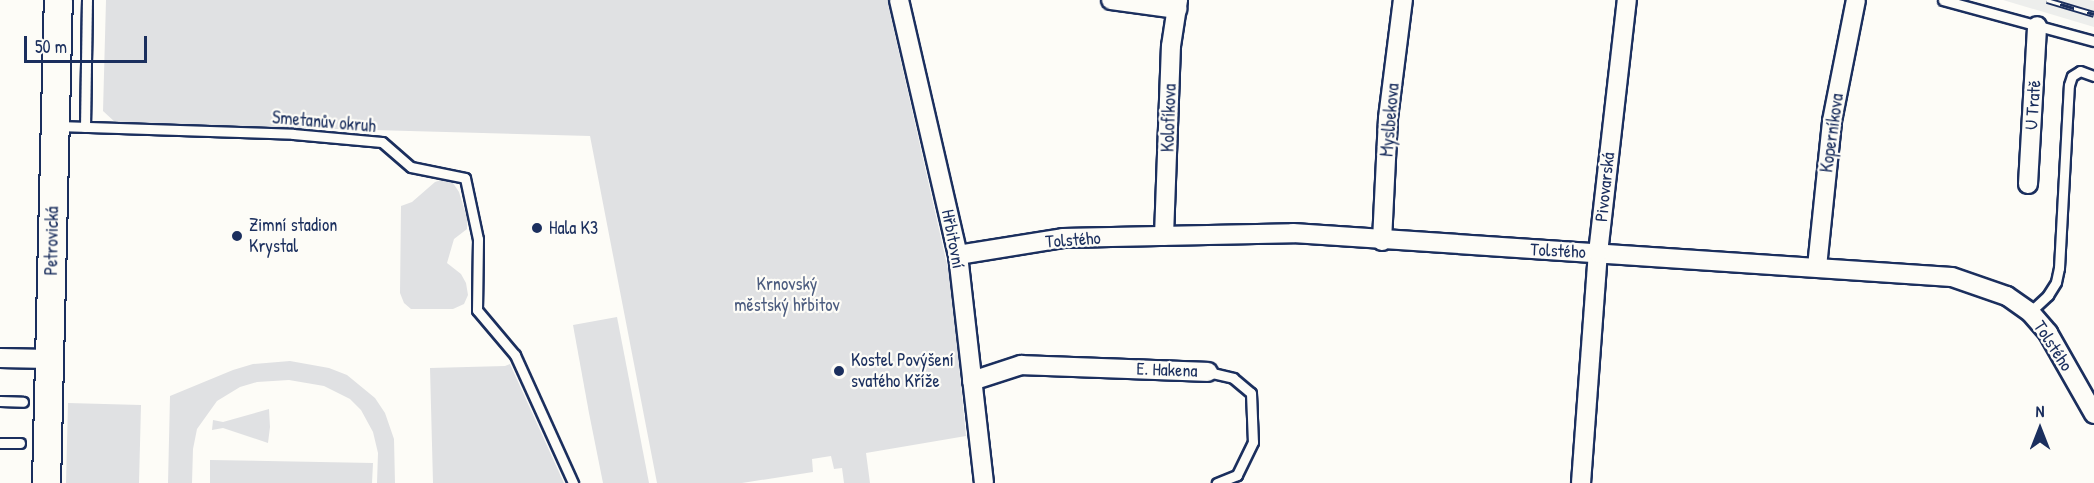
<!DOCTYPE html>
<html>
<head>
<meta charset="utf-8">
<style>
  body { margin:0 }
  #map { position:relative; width:2094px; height:483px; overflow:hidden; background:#fdfcf7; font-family:"Patrick Hand",sans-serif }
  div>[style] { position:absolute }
  .built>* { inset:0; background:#edeeec }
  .green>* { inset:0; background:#e0e1e3 }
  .roads { filter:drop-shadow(2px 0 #1b2f5e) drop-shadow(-2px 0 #1b2f5e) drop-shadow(0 2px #1b2f5e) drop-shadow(0 -2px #1b2f5e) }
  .lane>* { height:9px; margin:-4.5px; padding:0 4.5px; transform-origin:4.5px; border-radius:4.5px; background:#fdfcf7 }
  .street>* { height:18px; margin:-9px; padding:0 9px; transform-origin:9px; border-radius:9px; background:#fdfcf7 }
  .primary>* { height:27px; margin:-13.5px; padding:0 13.5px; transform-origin:13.5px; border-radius:13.5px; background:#fdfcf7 }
  .rail>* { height:7px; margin-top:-3.5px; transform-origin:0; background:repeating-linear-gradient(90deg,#fdfcf7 0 14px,#1b2f5e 0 28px); box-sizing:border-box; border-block:2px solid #1b2f5e }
  .dots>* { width:16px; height:16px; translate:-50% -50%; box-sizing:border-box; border:3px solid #fdfcf7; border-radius:50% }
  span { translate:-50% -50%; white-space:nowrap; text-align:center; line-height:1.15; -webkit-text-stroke:4.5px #fdfcf7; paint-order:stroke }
  .street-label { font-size:18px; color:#1b2f5e }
  .poi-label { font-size:18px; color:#1b2f5e }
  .left { translate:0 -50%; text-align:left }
  .park-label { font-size:18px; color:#4c5c7f }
  .north { position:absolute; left:2010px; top:399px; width:60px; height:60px; -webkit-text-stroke:4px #fdfcf7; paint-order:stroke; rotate:0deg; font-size:16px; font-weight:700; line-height:24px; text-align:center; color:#1b2f5e }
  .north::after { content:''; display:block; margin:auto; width:21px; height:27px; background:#1b2f5e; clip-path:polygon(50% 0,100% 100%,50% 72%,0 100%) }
  .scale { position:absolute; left:24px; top:36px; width:123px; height:27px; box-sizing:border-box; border:3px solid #1b2f5e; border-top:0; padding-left:8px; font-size:18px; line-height:21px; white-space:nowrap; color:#1b2f5e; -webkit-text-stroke:4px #fdfcf7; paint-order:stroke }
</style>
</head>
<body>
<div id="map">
  <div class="built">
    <i style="clip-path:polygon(2003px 0,2090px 0,2094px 1px,2094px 27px)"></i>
  </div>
  <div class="green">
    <i style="clip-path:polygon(106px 0,887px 0,951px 282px,966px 436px,866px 453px,870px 483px,844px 483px,842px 468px,834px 469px,831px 456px,812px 459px,813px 472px,742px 483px,657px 483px,590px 136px,116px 123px,103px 111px)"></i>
    <i style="clip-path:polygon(444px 179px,451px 180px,459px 192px,467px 218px,467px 229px,454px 239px,447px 263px,461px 274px,466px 283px,468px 295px,464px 304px,453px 309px,411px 309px,404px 303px,400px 293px,401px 206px,412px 202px,435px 182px)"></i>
    <i style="clip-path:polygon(617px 317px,634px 405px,649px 483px,603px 483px,589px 413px,573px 325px)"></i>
    <i style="clip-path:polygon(290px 361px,329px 368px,347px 375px,375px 398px,385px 413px,394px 439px,395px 483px,377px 483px,378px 453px,373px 432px,361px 410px,350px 399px,324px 386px,289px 380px,257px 382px,240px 387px,217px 401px,197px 429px,193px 449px,192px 483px,168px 483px,170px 396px,233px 370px,253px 364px)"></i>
    <i style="clip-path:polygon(510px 364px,564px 483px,433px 483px,430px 368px,505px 366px)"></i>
    <i style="clip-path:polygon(68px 403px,141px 405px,139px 483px,66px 483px)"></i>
    <i style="clip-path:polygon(269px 409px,270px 427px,268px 443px,223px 428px,212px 430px,213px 420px,223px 422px)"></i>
    <i style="clip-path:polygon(210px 460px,373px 463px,372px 483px,210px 483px)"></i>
  </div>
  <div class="roads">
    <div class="lane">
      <i style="left:1943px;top:0;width:156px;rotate:15.2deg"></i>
      <i style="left:58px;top:126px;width:235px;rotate:1.9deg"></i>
      <i style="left:293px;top:134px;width:89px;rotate:5.1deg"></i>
      <i style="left:382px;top:142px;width:38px;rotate:41deg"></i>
      <i style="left:411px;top:167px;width:55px;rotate:11.5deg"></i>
      <i style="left:465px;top:178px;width:62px;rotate:78deg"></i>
      <i style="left:478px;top:239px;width:71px;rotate:90.8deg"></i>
      <i style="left:477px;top:310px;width:59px;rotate:49.8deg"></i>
      <i style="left:515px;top:355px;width:141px;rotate:65.6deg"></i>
      <i style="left:85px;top:127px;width:127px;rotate:-89.1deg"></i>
      <i style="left:2030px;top:312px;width:25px;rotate:-43deg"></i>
      <i style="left:2048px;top:295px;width:15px;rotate:-58deg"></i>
      <i style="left:2056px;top:282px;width:14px;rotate:-78deg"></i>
      <i style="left:2059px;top:268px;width:183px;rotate:-86.9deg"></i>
      <i style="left:2069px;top:85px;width:9px;rotate:-72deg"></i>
      <i style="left:2072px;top:76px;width:9px;rotate:-32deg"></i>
      <i style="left:2080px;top:71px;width:15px;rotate:20deg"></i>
      <i style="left:1208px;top:372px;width:26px;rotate:13deg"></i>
      <i style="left:1233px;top:378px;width:23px;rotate:40deg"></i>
      <i style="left:1251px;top:393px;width:49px;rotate:87.7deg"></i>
      <i style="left:1253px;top:442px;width:37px;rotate:116deg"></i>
      <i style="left:1237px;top:475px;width:22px;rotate:158deg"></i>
      <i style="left:0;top:401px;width:23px;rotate:2deg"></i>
      <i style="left:0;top:443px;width:20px"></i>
    </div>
    <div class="street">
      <i style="left:899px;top:0;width:262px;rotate:77deg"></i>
      <i style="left:958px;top:255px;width:229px;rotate:83.5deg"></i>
      <i style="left:1111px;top:0;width:67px;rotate:7.8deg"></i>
      <i style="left:2028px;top:184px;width:158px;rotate:-86.7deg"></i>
      <i style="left:1164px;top:236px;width:190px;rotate:-87.9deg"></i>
      <i style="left:1171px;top:46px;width:47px;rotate:-81.3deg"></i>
      <i style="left:1382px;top:241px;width:123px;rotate:-87.2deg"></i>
      <i style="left:1388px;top:118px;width:119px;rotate:-82.8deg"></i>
      <i style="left:958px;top:255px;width:106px;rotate:-9.2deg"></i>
      <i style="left:1063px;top:238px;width:230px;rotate:-1.2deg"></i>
      <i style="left:1293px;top:233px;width:660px;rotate:3.82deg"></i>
      <i style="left:1952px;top:277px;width:58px;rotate:19.1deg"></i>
      <i style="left:2007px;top:296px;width:28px;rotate:35deg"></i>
      <i style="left:2030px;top:312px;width:28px;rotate:49deg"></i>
      <i style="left:2048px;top:333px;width:93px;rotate:60.4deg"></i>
      <i style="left:1817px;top:267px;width:147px;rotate:-84.1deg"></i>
      <i style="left:1832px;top:121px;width:123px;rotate:-78.8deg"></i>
      <i style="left:0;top:358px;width:49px;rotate:1.2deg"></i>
      <i style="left:972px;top:381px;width:52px;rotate:-18.1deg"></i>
      <i style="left:1021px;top:365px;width:187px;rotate:2.1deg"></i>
      <i style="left:1581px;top:483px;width:231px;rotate:-85.8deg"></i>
      <i style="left:1598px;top:253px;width:255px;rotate:-83.5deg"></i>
    </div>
    <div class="primary">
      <i style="left:46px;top:483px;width:483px;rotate:-88.6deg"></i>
    </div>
  </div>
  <div class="rail">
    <i style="left:2047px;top:0;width:49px;rotate:16.6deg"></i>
  </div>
  <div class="dots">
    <i style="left:537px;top:228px;background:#1b2f5e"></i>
    <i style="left:237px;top:236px;background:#1b2f5e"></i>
    <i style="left:839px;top:371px;background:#1b2f5e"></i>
  </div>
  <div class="street-label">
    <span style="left:2033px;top:105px;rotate:-86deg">U Tratě</span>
    <span style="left:1169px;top:118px;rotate:-88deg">Kolofíkova</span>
    <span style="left:1390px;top:120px;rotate:-85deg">Myslbekova</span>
    <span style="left:324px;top:122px;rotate:5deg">Smetanův okruh</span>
    <span style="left:1832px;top:133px;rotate:-82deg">Koperníkova</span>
    <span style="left:1605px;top:187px;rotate:-84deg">Pivovarská</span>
    <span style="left:953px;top:239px;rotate:79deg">Hřbitovní</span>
    <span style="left:1073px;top:240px;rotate:-4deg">Tolstého</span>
    <span style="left:52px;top:241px;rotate:-89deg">Petrovická</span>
    <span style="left:1558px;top:251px;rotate:3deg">Tolstého</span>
    <span style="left:2053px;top:346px;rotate:57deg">Tolstého</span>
    <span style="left:1167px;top:370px;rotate:2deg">E. Hakena</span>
  </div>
  <div class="poi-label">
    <span class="left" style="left:249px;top:236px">Zimní stadion<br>Krystal</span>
    <span class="left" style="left:549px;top:228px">Hala K3</span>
    <span class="left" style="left:851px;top:371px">Kostel Povýšení<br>svatého Kříže</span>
  </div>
  <div class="park-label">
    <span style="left:787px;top:295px">Krnovský<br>městský hřbitov</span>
  </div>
  <div class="north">N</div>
  <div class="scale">50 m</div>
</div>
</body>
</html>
